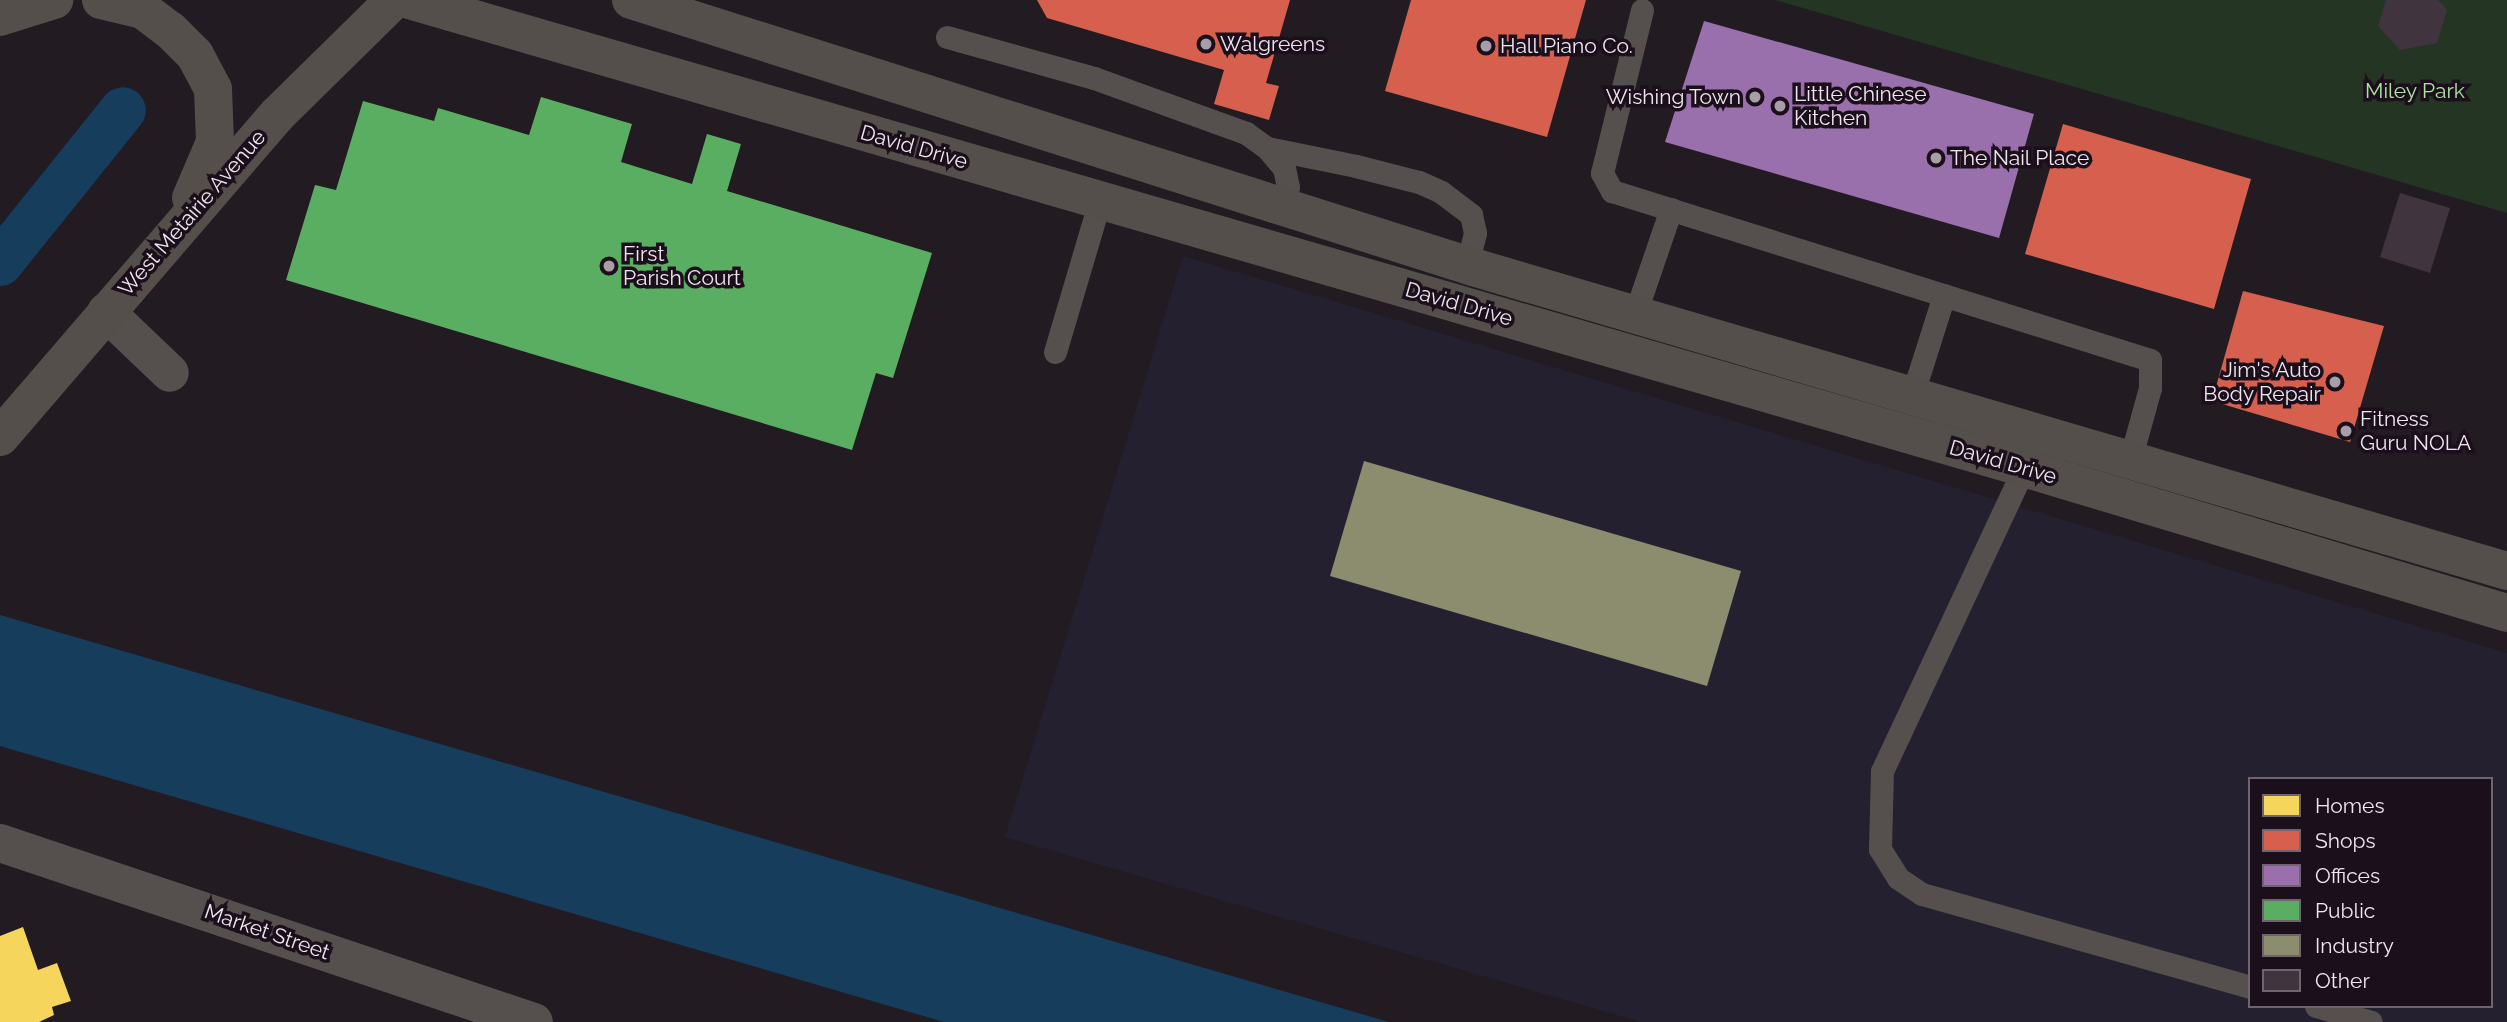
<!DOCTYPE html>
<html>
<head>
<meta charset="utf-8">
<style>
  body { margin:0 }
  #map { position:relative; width:2507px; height:1022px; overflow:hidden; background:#221b22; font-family:Raleway,sans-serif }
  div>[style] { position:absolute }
  .industrial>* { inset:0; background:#25202f }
  .green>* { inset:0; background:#253523 }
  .water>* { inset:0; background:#163d5c }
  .homes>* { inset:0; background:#f6d55c }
  .shops>* { inset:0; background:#d6604d }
  .offices>* { inset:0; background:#9970ab }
  .public>* { inset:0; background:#5aae61 }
  .industry>* { inset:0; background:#8c8c6e }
  .canal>* { height:46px; margin:-23px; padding:0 23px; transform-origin:23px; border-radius:23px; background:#163d5c }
  .building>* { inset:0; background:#40353e }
  .lane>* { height:23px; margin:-11.5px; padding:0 11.5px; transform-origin:11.5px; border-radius:11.5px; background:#55504d }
  .street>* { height:38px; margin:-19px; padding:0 19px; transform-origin:19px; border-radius:19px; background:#55504d }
  .secondary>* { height:38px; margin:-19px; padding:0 19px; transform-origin:19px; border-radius:19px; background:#544f4a }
  .dots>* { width:19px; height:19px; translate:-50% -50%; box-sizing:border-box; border:4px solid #1b0f1c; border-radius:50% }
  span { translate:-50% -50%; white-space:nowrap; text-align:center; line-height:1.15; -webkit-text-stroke:7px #1b0f1c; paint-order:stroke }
  .poi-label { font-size:21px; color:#eee5ee }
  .left { translate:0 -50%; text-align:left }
  .right { translate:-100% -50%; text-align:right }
  .park-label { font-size:21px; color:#abe3a2 }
  .street-label { font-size:21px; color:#eee5ee }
  .legend { position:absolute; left:2248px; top:777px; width:245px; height:231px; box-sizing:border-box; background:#1b0f1c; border:2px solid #6f6570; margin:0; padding:9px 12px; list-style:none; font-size:21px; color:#eee5ee }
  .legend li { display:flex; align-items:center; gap:14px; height:35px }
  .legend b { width:35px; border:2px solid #6f6570 }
</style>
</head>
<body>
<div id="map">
  <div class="industrial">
    <i style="clip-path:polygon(evenodd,1183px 256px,2507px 653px,2507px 1022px,1641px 1022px,1005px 837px,1183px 256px,2250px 779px,2491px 779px,2491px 1006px,2250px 1006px,2250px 779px)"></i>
  </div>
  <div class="green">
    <i style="clip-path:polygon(1775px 0,2507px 0,2507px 213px,2278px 146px)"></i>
  </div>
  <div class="water">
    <i style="clip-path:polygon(0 615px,1389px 1022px,944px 1022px,0 746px)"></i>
  </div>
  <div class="homes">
    <i style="clip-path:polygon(23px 927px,38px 970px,57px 963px,71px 1001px,52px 1007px,54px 1015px,39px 1022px,0 1022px,0 936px)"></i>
  </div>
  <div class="shops">
    <i style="clip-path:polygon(1037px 0,1290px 0,1266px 83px,1279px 86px,1269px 120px,1214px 104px,1224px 70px,1047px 18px)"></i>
    <i style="clip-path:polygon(1411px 0,1586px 0,1547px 137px,1385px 91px)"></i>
    <i style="clip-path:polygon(2063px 124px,2251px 179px,2214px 309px,2025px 254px)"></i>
    <i style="clip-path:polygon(2243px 291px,2384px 326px,2350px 442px,2212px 401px)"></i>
  </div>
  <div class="offices">
    <i style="clip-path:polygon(1704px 21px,2034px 114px,1999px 238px,1665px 142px)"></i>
  </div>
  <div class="public">
    <i style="clip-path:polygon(541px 97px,632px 124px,621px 162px,692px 184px,707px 134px,741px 144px,727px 191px,932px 253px,893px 378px,876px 373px,852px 450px,286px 280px,315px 185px,336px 190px,363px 101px,434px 121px,438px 108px,529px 135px)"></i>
  </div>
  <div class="industry">
    <i style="clip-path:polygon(1364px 461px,1741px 571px,1707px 686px,1330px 576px)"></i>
  </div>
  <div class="canal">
    <i style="left:0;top:263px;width:196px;rotate:-51.2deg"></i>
  </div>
  <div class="building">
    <i style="clip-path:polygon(2386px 0,2438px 0,2447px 10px,2437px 43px,2400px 50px,2378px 26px)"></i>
    <i style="clip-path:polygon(2400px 193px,2450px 208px,2430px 273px,2380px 257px)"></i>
  </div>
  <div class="lane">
    <i style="left:1642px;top:10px;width:168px;rotate:103.8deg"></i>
    <i style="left:1602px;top:173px;width:21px;rotate:61deg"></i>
    <i style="left:1612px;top:191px;width:564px;rotate:17.44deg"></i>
    <i style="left:2150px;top:360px;width:28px;rotate:90deg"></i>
    <i style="left:2150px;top:388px;width:75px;rotate:105.5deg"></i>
    <i style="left:947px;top:37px;width:153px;rotate:15.6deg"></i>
    <i style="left:1094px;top:78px;width:162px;rotate:19.9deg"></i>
    <i style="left:1246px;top:133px;width:26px;rotate:36deg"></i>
    <i style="left:1267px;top:148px;width:26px;rotate:50deg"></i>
    <i style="left:1284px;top:168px;width:19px;rotate:78deg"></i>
    <i style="left:1288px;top:187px;width:20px;rotate:110deg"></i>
    <i style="left:1267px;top:148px;width:91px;rotate:11.4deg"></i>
    <i style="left:1356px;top:166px;width:65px;rotate:14.3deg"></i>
    <i style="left:1419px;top:182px;width:24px;rotate:24deg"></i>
    <i style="left:1441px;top:192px;width:38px;rotate:37deg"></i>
    <i style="left:1471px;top:215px;width:18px;rotate:77deg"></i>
    <i style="left:1475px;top:233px;width:33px;rotate:104deg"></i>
    <i style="left:1635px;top:314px;width:111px;rotate:-71.1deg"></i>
    <i style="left:1055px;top:352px;width:159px;rotate:-73.5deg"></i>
    <i style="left:1912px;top:396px;width:106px;rotate:-72.4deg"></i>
    <i style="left:2024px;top:468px;width:335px;rotate:115.1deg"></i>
    <i style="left:1882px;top:771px;width:78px;rotate:91.5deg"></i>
    <i style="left:1880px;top:849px;width:34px;rotate:58deg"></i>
    <i style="left:1898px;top:878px;width:29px;rotate:34deg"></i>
    <i style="left:1922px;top:894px;width:341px;rotate:15.8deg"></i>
    <i style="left:2316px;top:1006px;width:57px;rotate:16.2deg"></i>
  </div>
  <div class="street">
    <i style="left:106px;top:312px;width:88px;rotate:43.6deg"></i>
    <i style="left:0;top:843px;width:563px;rotate:18.53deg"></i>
  </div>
  <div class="secondary">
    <i style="left:101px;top:0;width:43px;rotate:13.4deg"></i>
    <i style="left:143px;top:10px;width:34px;rotate:37deg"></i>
    <i style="left:170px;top:30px;width:35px;rotate:45deg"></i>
    <i style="left:195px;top:55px;width:38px;rotate:62deg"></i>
    <i style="left:213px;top:89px;width:53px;rotate:87.8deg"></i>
    <i style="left:215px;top:142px;width:61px;rotate:113.2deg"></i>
    <i style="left:409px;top:0;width:1681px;rotate:16.16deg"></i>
    <i style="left:2024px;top:468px;width:504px;rotate:16.71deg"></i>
    <i style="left:631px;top:0;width:883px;rotate:17.59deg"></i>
    <i style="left:1473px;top:267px;width:1078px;rotate:16.38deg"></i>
    <i style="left:0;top:17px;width:57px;rotate:-17.5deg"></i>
    <i style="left:0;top:437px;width:425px;rotate:-49.3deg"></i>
    <i style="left:277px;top:115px;width:164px;rotate:-44.5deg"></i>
  </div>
  <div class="dots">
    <i style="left:1206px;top:44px;background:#a79ea7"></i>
    <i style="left:1486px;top:46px;background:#a79ea7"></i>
    <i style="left:1755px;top:97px;background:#a79ea7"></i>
    <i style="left:1780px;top:106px;background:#a79ea7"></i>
    <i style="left:1936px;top:158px;background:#a79ea7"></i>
    <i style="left:609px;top:266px;background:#a79ea7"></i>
    <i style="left:2335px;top:382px;background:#a79ea7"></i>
    <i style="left:2346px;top:431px;background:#a79ea7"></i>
  </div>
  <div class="poi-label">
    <span class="left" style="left:1220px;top:44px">Walgreens</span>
    <span class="left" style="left:1500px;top:46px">Hall Piano Co.</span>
    <span class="left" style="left:1794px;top:106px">Little Chinese<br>Kitchen</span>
    <span class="right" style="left:1741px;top:97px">Wishing Town</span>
    <span class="left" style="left:1950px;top:158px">The Nail Place</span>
    <span class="left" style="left:623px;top:266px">First<br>Parish Court</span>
    <span class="right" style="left:2321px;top:382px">Jim's Auto<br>Body Repair</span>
    <span class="left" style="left:2360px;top:431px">Fitness<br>Guru NOLA</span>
  </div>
  <div class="park-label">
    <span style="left:2415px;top:91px">Miley Park</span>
  </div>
  <div class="street-label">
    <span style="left:914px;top:147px;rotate:16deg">David Drive</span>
    <span style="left:192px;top:213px;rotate:-49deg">West Metairie Avenue</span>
    <span style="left:1459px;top:304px;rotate:16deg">David Drive</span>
    <span style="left:2003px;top:462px;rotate:16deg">David Drive</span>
    <span style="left:267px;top:932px;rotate:19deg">Market Street</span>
  </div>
  <ul class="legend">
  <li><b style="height:19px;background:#f6d55c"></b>Homes</li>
  <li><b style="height:19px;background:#d6604d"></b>Shops</li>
  <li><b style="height:19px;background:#9970ab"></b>Offices</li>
  <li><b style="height:19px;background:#5aae61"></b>Public</li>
  <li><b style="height:19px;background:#8c8c6e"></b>Industry</li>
  <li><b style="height:19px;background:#40353e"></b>Other</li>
  </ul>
</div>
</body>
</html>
